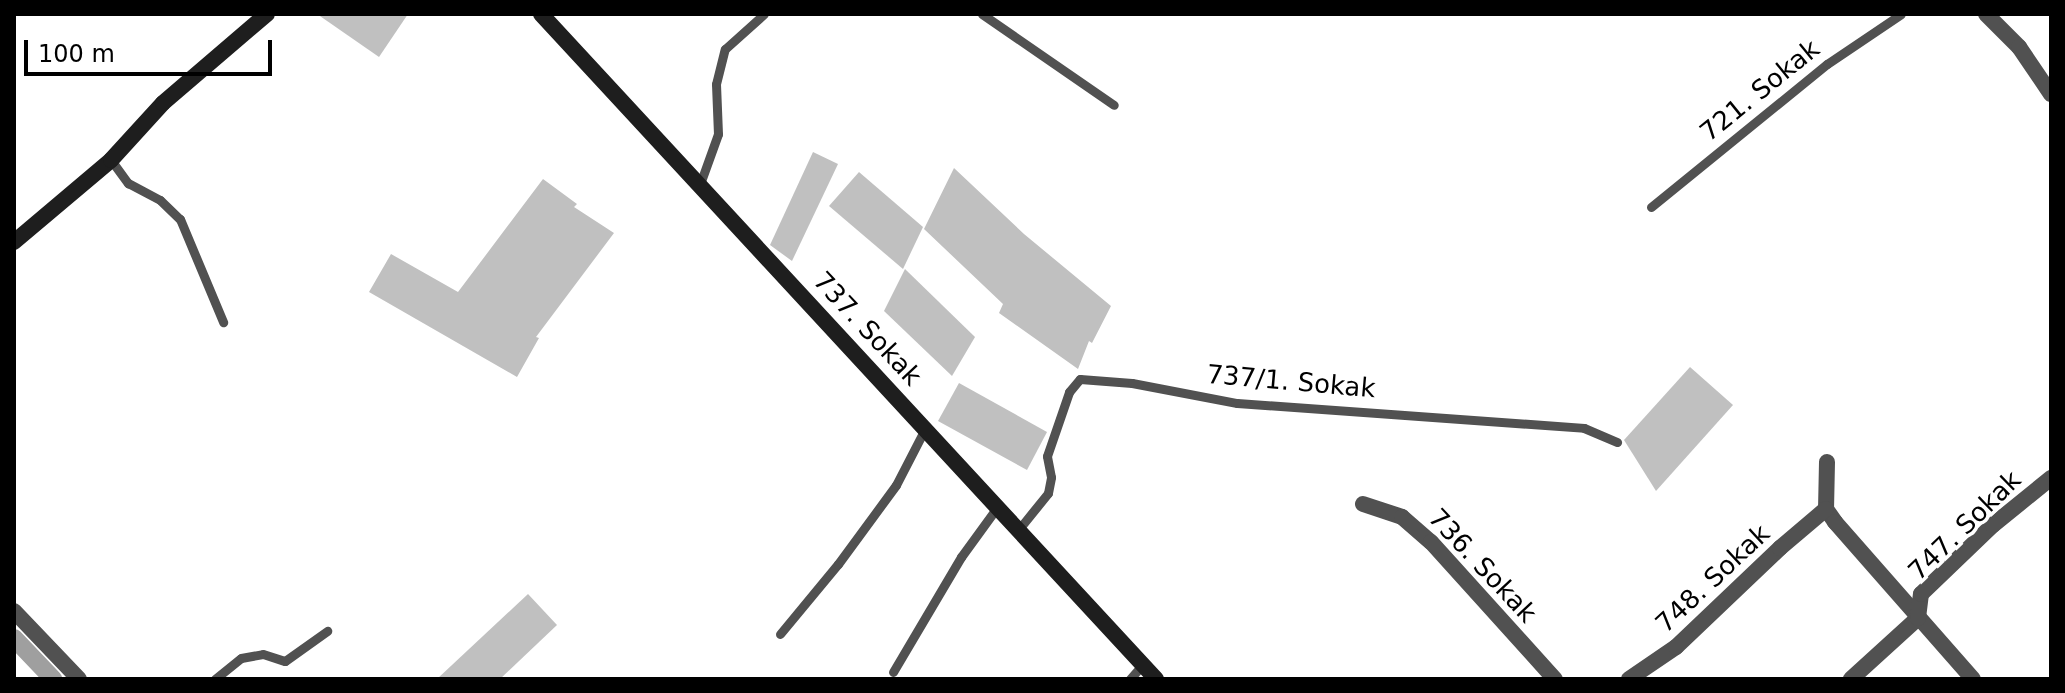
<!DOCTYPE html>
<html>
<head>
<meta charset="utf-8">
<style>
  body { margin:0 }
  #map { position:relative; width:2065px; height:693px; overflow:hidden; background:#fff; font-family:"DejaVu Sans",sans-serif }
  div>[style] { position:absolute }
  .canal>* { height:18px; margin:-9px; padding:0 9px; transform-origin:9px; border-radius:9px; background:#9f9f9f }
  .building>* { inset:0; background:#c0c0c0 }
  .lane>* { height:9px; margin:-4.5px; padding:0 4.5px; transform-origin:4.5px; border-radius:4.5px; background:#515151 }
  .street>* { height:16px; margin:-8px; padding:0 8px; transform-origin:8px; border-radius:8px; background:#515151 }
  .secondary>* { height:16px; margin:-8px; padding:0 8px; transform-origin:8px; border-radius:8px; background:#1e1e1e }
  span { translate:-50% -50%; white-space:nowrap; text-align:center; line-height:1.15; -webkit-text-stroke:7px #fff; paint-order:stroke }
  .street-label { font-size:26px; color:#000 }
  .frame { position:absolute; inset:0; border:16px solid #000; pointer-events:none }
  .scale { position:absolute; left:24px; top:40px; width:248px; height:36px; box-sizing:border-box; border:4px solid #000; border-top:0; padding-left:10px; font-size:24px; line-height:28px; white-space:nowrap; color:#000; -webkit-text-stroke:6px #fff; paint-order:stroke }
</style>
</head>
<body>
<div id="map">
  <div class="canal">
    <i style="left:14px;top:638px;width:57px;rotate:46.4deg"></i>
  </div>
  <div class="building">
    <i style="clip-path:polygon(317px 14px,408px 14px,379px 57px)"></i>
    <i style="clip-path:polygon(813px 152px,838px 164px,792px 261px,770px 245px)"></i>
    <i style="clip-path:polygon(954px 168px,1024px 234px,1111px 306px,1092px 343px,1089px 341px,1078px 369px,999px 313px,1003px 304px,924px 229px)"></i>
    <i style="clip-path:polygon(859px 172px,923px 227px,903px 269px,829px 206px)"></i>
    <i style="clip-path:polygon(543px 179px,577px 204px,574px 207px,614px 233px,536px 337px,539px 338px,517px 377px,369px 292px,391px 254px,458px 292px)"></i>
    <i style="clip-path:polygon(905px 269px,975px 337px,952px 376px,884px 311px)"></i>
    <i style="clip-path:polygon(1690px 367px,1733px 405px,1656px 491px,1624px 440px)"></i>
    <i style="clip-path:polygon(959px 383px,1047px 432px,1027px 470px,938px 421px)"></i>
    <i style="clip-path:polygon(528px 594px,557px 625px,500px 679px,437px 679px)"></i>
  </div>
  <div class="lane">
    <i style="left:982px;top:14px;width:160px;rotate:34.6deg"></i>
    <i style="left:111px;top:160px;width:29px;rotate:54deg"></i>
    <i style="left:128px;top:183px;width:36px;rotate:28deg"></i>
    <i style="left:160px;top:200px;width:28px;rotate:44deg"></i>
    <i style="left:180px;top:219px;width:112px;rotate:67.3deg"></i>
    <i style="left:700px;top:184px;width:53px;rotate:-70.2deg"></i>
    <i style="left:718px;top:134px;width:50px;rotate:-92.3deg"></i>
    <i style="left:716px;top:84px;width:36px;rotate:-76deg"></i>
    <i style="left:725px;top:49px;width:52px;rotate:-41.9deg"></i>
    <i style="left:1651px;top:207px;width:227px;rotate:-39.1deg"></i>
    <i style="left:1827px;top:64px;width:89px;rotate:-34deg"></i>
    <i style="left:1019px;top:529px;width:46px;rotate:-51.1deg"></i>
    <i style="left:1048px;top:493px;width:16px;rotate:-79deg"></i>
    <i style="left:1051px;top:477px;width:21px;rotate:-101deg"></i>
    <i style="left:1047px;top:456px;width:68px;rotate:-71deg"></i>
    <i style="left:1069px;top:392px;width:17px;rotate:-50deg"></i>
    <i style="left:1080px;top:379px;width:52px;rotate:4.4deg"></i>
    <i style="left:1132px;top:383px;width:107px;rotate:10.8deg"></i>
    <i style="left:1237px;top:403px;width:348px;rotate:4.1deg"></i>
    <i style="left:1584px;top:428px;width:36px;rotate:23deg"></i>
    <i style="left:780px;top:634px;width:91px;rotate:-50.4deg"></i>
    <i style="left:838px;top:564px;width:98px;rotate:-53.7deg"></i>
    <i style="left:896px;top:485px;width:65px;rotate:-62.7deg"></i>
    <i style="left:893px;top:672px;width:134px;rotate:-59.4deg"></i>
    <i style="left:961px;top:557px;width:63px;rotate:-54deg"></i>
    <i style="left:215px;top:679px;width:33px;rotate:-39deg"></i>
    <i style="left:241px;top:658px;width:22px;rotate:-10deg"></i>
    <i style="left:263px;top:654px;width:23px;rotate:18deg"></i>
    <i style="left:285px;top:661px;width:52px;rotate:-35.5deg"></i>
    <i style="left:1130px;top:679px;width:20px;rotate:-49deg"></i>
  </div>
  <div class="street">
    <i style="left:1986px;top:14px;width:47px;rotate:45deg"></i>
    <i style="left:2019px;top:47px;width:57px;rotate:55.8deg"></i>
    <i style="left:1827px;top:462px;width:47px;rotate:91.2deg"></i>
    <i style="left:1826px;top:509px;width:16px;rotate:55deg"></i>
    <i style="left:1835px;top:522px;width:209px;rotate:48.7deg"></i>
    <i style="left:1363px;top:504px;width:41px;rotate:18.4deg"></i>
    <i style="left:1402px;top:517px;width:38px;rotate:41deg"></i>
    <i style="left:1431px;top:542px;width:185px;rotate:47.9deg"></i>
    <i style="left:14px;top:611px;width:94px;rotate:46.3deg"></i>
    <i style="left:1629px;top:679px;width:57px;rotate:-34.2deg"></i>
    <i style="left:1676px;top:647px;width:144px;rotate:-43.6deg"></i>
    <i style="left:1780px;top:548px;width:60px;rotate:-40.3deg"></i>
    <i style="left:1851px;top:679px;width:91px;rotate:-42.3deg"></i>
    <i style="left:1918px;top:618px;width:24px;rotate:-83deg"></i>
    <i style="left:1921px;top:594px;width:100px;rotate:-43.8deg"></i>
    <i style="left:1993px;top:525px;width:75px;rotate:-39deg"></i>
  </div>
  <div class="secondary">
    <i style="left:541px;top:14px;width:906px;rotate:47.24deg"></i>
    <i style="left:14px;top:242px;width:127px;rotate:-40.2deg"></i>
    <i style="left:111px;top:160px;width:77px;rotate:-47.6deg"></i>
    <i style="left:163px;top:103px;width:137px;rotate:-40.6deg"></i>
  </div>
  <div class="street-label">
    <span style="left:1760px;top:91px;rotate:-39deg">721. Sokak</span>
    <span style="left:867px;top:329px;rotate:47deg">737. Sokak</span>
    <span style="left:1291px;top:382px;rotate:5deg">737/1. Sokak</span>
    <span style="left:1965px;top:526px;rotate:-44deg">747. Sokak</span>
    <span style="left:1482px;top:566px;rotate:47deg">736. Sokak</span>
    <span style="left:1713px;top:579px;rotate:-43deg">748. Sokak</span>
  </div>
  <div class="frame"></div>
  <div class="scale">100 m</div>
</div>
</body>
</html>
